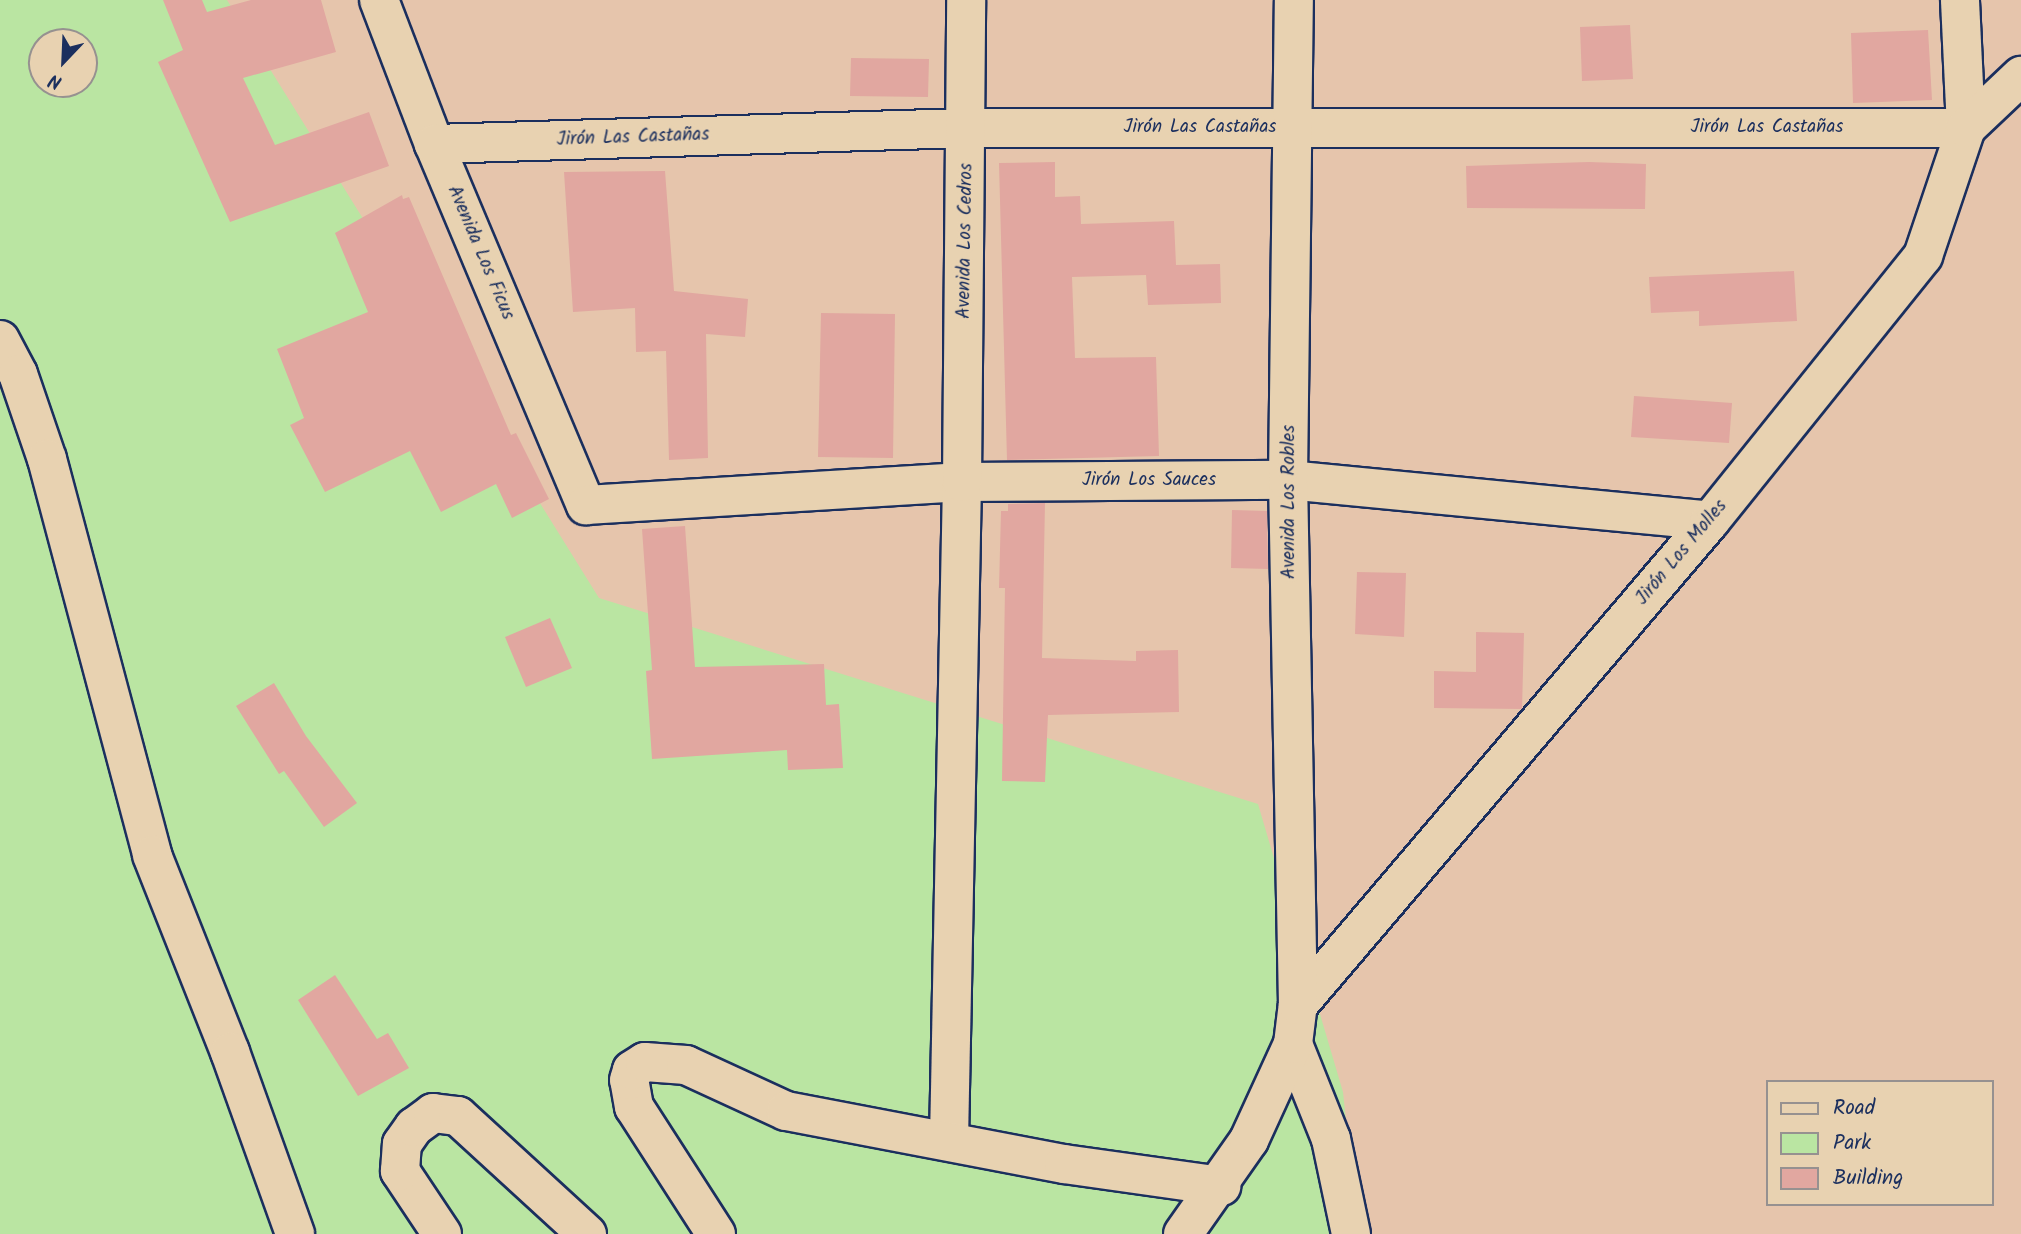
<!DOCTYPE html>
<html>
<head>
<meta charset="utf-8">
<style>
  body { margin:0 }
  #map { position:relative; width:2021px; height:1234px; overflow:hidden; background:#e6c5ac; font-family:Kalam,sans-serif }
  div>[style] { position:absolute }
  .green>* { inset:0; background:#bae5a2 }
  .building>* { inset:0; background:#e1a7a0 }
  .roads { filter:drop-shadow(2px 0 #1b2f5e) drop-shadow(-2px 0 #1b2f5e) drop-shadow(0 2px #1b2f5e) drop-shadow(0 -2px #1b2f5e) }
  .minor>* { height:38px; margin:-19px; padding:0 19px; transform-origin:19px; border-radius:19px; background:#e8d2b1 }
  span { translate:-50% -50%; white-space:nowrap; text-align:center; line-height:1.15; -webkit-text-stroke:6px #e8d2b1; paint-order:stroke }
  .street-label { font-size:19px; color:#1b2f5e }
  .legend { position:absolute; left:1766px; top:1080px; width:228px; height:126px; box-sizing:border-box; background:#e8d2b1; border:2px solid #969190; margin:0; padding:9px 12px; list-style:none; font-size:21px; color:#1b2f5e }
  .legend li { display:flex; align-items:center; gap:14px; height:35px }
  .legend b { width:35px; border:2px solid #969190 }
  .north { position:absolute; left:28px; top:28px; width:70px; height:70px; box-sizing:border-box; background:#e8d2b1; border:2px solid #969190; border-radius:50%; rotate:203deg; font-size:19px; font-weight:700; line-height:28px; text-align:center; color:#1b2f5e }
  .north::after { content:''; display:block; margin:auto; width:24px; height:32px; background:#1b2f5e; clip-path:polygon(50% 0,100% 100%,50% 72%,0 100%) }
</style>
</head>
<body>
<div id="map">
  <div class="green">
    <i style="clip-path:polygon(evenodd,0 0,227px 0,599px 598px,1258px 804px,1343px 1092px,1358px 1234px,0 1234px,0 0,42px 42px,84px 42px,84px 84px,42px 84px,42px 42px)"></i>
  </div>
  <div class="building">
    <i style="clip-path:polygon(163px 0,202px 0,207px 12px,251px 0,321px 0,336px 52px,243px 78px,275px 145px,369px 112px,389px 166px,230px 222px,158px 62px,183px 50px)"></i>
    <i style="clip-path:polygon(1630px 25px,1633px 79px,1582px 81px,1580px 27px)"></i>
    <i style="clip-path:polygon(1928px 30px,1932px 100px,1853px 103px,1851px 33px)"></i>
    <i style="clip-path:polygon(851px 58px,929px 59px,928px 97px,850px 96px)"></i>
    <i style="clip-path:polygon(1055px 162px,1055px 197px,1080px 196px,1081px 224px,1174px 221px,1176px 265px,1220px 264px,1221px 303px,1148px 305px,1146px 275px,1072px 277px,1075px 358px,1156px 357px,1159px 456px,1007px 460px,999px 163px)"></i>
    <i style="clip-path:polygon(1589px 162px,1646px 164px,1645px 209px,1467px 208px,1466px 166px)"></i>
    <i style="clip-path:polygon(665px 171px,674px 291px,748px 299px,745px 337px,706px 334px,708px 458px,669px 460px,666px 351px,636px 352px,635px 308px,573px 312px,564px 172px)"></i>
    <i style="clip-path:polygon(402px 195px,403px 199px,409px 197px,511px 435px,516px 433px,549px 499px,512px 518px,496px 484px,441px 512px,410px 451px,325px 492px,290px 425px,304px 418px,277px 349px,368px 312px,335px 233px)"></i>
    <i style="clip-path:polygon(1794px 271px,1797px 321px,1699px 326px,1699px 311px,1651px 313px,1649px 277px)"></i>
    <i style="clip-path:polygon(821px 313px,895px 314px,893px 458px,818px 457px)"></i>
    <i style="clip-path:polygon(1634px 396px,1732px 403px,1729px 443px,1631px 437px)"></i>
    <i style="clip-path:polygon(1045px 503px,1042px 658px,1136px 661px,1136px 651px,1178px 650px,1179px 712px,1048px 715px,1045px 782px,1002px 781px,1005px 588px,999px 588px,1001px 511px,1008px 511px,1008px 504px)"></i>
    <i style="clip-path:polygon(1232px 510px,1267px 511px,1268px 569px,1231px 568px)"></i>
    <i style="clip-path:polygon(685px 526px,695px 667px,824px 664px,826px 705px,839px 704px,843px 768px,788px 770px,787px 750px,652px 759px,646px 671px,652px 670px,642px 529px)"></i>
    <i style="clip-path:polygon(1357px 572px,1406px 573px,1404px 637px,1355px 634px)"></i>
    <i style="clip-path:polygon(550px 618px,572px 668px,526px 687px,505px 637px)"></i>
    <i style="clip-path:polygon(1476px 632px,1524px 633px,1522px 709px,1434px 708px,1434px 671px,1476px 672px)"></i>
    <i style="clip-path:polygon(274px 683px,306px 736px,357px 803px,324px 827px,284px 771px,279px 774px,236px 706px)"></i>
    <i style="clip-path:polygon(335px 975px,377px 1039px,388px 1033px,409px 1068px,358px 1096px,298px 1000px)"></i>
  </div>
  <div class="roads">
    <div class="minor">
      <i style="left:379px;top:0;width:154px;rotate:69.1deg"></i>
      <i style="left:434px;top:144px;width:392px;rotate:67.2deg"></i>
      <i style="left:586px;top:505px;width:377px;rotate:-3.5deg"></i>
      <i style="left:962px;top:482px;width:326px;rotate:-0.4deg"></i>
      <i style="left:1288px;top:480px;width:424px;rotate:5.5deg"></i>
      <i style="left:434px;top:144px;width:533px;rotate:-1.72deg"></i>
      <i style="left:967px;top:128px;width:999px"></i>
      <i style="left:1966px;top:128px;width:128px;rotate:-92.7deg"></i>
      <i style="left:0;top:340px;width:38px;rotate:62deg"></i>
      <i style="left:18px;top:374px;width:90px;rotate:71.2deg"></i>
      <i style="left:47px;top:459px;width:410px;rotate:75.1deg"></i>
      <i style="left:152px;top:855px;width:212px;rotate:68.4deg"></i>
      <i style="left:230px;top:1052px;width:193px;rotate:70.3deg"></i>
      <i style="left:1298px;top:1005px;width:636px;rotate:-49.59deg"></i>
      <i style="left:1710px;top:521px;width:340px;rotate:-51.2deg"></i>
      <i style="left:1923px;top:256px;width:135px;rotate:-71.4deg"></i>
      <i style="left:1966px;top:128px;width:76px;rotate:-43.4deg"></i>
      <i style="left:1293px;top:1044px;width:102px;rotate:68.2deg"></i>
      <i style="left:1331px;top:1139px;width:97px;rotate:78.1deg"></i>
      <i style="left:949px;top:1141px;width:659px;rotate:-88.87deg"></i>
      <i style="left:962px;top:482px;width:482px;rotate:-89.5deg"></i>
      <i style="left:442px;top:1234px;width:76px;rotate:-123.7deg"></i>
      <i style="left:400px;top:1171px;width:27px;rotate:-86deg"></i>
      <i style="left:402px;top:1144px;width:21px;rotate:-55deg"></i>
      <i style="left:414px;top:1127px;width:24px;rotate:-36deg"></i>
      <i style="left:433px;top:1113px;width:25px;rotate:7deg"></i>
      <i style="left:458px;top:1116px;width:175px;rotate:42.5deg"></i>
      <i style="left:716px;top:1234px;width:151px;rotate:-122.8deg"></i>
      <i style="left:634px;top:1107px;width:27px;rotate:-100deg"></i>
      <i style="left:629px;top:1080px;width:10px;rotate:-73deg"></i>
      <i style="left:632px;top:1070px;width:15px;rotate:-32deg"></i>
      <i style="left:645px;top:1062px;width:41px;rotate:4.2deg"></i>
      <i style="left:686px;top:1065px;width:110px;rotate:24.7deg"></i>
      <i style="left:786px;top:1111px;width:283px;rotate:10.8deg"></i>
      <i style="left:1064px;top:1164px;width:159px;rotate:8deg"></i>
      <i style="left:1183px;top:1234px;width:115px;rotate:-54.9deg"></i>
      <i style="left:1249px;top:1140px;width:106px;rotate:-65.4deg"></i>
      <i style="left:1293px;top:1044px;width:39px;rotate:-83deg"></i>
      <i style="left:1298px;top:1005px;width:525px;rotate:-91.09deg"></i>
      <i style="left:1288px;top:480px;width:480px;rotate:-89.3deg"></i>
    </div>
  </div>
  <div class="street-label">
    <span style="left:1200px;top:128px">Jirón Las Castañas</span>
    <span style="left:1767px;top:128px">Jirón Las Castañas</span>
    <span style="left:633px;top:138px;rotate:-2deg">Jirón Las Castañas</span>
    <span style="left:966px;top:241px;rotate:-89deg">Avenida Los Cedros</span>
    <span style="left:480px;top:253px;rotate:67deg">Avenida Los Ficus</span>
    <span style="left:1149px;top:481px">Jirón Los Sauces</span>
    <span style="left:1290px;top:502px;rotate:-90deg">Avenida Los Robles</span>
    <span style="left:1682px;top:553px;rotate:-50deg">Jirón Los Molles</span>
  </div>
  <ul class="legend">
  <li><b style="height:9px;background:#e8d2b1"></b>Road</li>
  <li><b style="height:19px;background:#bae5a2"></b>Park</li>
  <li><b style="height:19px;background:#e1a7a0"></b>Building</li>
  </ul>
  <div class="north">N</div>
</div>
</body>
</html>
